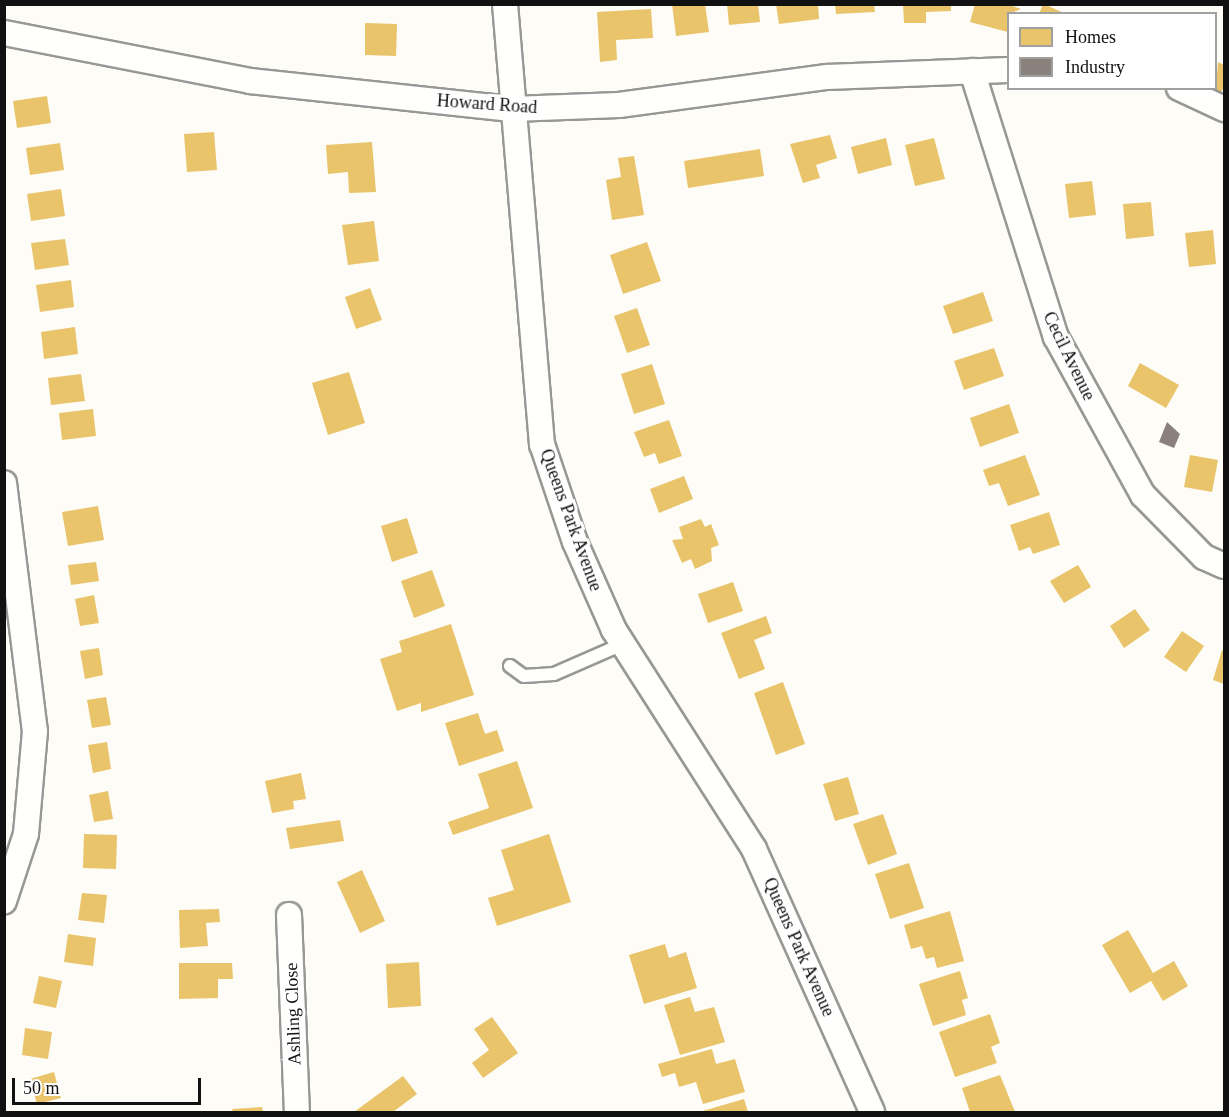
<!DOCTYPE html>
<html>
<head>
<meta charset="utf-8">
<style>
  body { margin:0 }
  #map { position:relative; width:1229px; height:1117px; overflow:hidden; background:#fdfcf7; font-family:Georgia,serif }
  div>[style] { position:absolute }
  .homes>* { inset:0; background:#e9c46a }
  .industry>* { inset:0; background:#8a817c }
  .roads { filter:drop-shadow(2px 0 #979795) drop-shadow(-2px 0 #979795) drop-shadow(0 2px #979795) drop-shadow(0 -2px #979795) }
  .lane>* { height:12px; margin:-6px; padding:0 6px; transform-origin:6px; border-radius:6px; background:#fffffe }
  .street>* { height:24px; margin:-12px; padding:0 12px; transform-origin:12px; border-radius:12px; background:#fffffe }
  span { translate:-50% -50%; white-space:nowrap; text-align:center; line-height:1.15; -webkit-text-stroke:6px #fff; paint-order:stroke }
  .street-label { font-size:18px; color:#111 }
  .frame { position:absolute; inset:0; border:6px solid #111; pointer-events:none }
  .legend { position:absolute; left:1007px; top:12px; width:210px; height:78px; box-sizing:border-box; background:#fff; border:2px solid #a0a0a0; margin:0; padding:8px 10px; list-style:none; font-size:18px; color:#111 }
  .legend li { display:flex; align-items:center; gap:12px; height:30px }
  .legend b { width:30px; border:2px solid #a0a0a0 }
  .scale { position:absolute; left:12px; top:1078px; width:189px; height:27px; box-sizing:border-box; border:3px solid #111; border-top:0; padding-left:8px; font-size:18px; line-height:21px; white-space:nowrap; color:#111; -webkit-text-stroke:4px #fff; paint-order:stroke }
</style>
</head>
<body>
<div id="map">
  <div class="homes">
    <i style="clip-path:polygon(672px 4px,705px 4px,709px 32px,676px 36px)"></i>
    <i style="clip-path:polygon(727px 4px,758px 4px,760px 22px,729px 25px)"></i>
    <i style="clip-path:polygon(776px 4px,818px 4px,819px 19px,779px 24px)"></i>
    <i style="clip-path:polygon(835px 4px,874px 4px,875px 12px,836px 14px)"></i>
    <i style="clip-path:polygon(903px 4px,951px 4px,951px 11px,926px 12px,926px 23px,904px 23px)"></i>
    <i style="clip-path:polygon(975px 4px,1007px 4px,1021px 9px,1008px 14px,1008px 32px,970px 22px)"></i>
    <i style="clip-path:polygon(1043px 4px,1044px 4px,1066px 14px,1039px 14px)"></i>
    <i style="clip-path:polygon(651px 9px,653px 38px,616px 40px,617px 60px,600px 62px,597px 12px)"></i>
    <i style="clip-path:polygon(365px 23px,397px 24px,396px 56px,365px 55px)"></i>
    <i style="clip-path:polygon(1218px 62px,1224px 65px,1224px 87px,1218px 98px,1206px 88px,1216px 88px)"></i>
    <i style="clip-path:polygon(47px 96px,51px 123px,17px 128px,13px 101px)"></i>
    <i style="clip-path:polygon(214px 132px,217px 170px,187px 172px,184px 134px)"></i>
    <i style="clip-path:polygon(830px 135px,837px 158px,816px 165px,820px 178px,803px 183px,790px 144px)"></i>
    <i style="clip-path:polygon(886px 138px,892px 165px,858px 174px,851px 147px)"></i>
    <i style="clip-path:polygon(934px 138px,945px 179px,915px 186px,905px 145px)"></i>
    <i style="clip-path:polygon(372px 142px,376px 192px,349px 193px,348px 172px,328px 174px,326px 145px)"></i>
    <i style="clip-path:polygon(60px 143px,64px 170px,30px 175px,26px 148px)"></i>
    <i style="clip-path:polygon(760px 149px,764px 176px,688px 188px,684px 161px)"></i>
    <i style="clip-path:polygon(634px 156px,644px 215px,612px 220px,606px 180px,621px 177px,618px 158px)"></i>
    <i style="clip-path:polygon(1092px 181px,1096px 215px,1069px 218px,1065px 184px)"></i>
    <i style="clip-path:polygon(61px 189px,65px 216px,31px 221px,27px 194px)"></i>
    <i style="clip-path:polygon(1151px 202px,1154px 236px,1126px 239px,1123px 204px)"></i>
    <i style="clip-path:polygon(374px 221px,379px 261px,348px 265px,342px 225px)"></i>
    <i style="clip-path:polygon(1213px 230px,1216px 264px,1189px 267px,1185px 233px)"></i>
    <i style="clip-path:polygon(65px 239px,69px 265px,35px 270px,31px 243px)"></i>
    <i style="clip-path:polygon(647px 242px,661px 281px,623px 294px,610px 255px)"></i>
    <i style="clip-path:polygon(71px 280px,74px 307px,40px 312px,36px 285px)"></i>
    <i style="clip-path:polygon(370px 288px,382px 320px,356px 329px,345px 297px)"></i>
    <i style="clip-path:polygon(983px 292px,993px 321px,953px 334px,943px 306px)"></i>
    <i style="clip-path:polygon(637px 308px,650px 345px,627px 353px,614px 316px)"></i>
    <i style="clip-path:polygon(75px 327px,78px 354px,44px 359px,41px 332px)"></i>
    <i style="clip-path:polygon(994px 348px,1004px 376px,964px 390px,954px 361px)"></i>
    <i style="clip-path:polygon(1140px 363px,1179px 385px,1166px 408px,1128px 386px)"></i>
    <i style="clip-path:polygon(652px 364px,665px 404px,634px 414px,621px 374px)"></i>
    <i style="clip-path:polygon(349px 372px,365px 423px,328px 435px,312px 383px)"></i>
    <i style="clip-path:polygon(81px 374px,85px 401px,51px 405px,48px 378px)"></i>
    <i style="clip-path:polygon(1009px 404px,1019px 433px,980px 447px,970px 418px)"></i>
    <i style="clip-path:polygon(93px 409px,96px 436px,62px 440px,59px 413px)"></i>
    <i style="clip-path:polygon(669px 420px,682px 456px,659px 464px,655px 453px,644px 457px,634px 432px)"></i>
    <i style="clip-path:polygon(1025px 455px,1040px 495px,1008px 506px,999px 483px,989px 486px,983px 470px)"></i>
    <i style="clip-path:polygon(1190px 455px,1218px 460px,1212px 492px,1184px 487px)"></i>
    <i style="clip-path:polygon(684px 476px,693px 499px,659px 513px,650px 489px)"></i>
    <i style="clip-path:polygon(98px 506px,104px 540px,68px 546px,62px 512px)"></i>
    <i style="clip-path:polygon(1049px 512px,1060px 545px,1033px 554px,1030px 547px,1019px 551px,1010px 525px)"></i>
    <i style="clip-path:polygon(407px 518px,418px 553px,392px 562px,381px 526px)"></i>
    <i style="clip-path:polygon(701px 519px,705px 527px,711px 524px,719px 545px,711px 548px,712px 561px,695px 569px,691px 559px,682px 563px,672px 540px,683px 539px,679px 527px)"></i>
    <i style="clip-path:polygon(96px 562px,99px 581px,71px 585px,68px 565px)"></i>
    <i style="clip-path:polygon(1078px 565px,1091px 587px,1064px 603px,1050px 581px)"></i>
    <i style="clip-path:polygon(432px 570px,445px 606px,414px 618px,401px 581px)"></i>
    <i style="clip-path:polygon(733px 582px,743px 611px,708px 623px,698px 594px)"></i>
    <i style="clip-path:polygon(94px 595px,99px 623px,80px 626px,75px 599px)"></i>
    <i style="clip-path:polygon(1135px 609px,1150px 630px,1124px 648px,1110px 626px)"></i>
    <i style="clip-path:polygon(766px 616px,772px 633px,754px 640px,765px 669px,739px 679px,721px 633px)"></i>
    <i style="clip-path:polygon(451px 624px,474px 695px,421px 712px,421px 703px,397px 711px,380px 659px,402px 652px,399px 641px)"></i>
    <i style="clip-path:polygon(1182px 631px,1204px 646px,1186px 672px,1164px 657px)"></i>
    <i style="clip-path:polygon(99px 648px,103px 675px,85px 679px,80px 651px)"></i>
    <i style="clip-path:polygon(1222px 650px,1224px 651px,1224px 684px,1213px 680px)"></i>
    <i style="clip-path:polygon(783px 682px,805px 744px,776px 755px,754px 693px)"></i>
    <i style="clip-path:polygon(106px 697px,111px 725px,92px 728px,87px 700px)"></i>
    <i style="clip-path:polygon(478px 713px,485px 734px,497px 730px,504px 751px,459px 766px,445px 723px)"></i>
    <i style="clip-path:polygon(107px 742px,111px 769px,93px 773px,88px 745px)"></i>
    <i style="clip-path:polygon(517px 761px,533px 808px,453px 835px,448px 822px,489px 808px,478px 774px)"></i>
    <i style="clip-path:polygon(301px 773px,306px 799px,293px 801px,294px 809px,272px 813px,265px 781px)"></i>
    <i style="clip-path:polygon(848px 777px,859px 814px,835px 821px,823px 784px)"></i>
    <i style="clip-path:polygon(108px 791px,113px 819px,94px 822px,89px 795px)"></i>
    <i style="clip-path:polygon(883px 814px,897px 854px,868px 865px,853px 824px)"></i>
    <i style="clip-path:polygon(340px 820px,344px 841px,290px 849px,286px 828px)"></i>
    <i style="clip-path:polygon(84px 834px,117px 835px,116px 869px,83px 868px)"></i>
    <i style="clip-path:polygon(549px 834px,571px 902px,497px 926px,488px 898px,514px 890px,501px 850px)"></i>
    <i style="clip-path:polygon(909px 863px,924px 908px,890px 919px,875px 874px)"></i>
    <i style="clip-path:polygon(362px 870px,385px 921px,360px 933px,337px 882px)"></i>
    <i style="clip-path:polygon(82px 893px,107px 895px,104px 923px,78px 920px)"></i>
    <i style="clip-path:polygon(219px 909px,220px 922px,206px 923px,208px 946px,180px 948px,179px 910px)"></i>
    <i style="clip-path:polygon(950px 911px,964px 961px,937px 968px,934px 957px,926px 959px,922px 946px,911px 949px,904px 925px)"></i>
    <i style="clip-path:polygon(1128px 930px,1153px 973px,1174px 961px,1188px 986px,1163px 1001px,1151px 981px,1130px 993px,1102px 945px)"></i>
    <i style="clip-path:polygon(68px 934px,96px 938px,93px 966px,64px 962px)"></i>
    <i style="clip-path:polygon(665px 944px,669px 958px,686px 952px,697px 988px,644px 1004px,629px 955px)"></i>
    <i style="clip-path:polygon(419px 962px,421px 1006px,388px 1008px,386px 964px)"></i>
    <i style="clip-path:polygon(179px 963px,232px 963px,233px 979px,218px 979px,218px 998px,179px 999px)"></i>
    <i style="clip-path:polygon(960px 971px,968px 998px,962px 1000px,966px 1015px,933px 1026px,919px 984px)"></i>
    <i style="clip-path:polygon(39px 976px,62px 981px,56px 1008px,33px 1003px)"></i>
    <i style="clip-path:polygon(690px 997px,695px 1012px,714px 1007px,725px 1042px,680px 1055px,664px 1005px)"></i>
    <i style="clip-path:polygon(990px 1014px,1000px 1043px,991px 1047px,997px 1063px,955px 1077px,939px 1032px)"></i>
    <i style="clip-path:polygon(492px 1017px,518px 1053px,483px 1078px,472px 1063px,489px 1050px,474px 1029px)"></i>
    <i style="clip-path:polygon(25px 1028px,52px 1032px,48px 1059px,22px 1055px)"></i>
    <i style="clip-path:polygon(712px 1049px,716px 1064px,735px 1059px,745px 1092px,703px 1104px,696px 1082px,679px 1087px,675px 1073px,662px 1077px,658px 1064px)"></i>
    <i style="clip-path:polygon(54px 1072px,61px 1098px,37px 1104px,30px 1079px)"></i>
    <i style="clip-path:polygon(1000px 1075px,1015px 1112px,970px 1112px,962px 1088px)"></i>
    <i style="clip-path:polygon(403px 1076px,417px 1094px,393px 1112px,354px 1112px)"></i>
    <i style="clip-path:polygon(744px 1099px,748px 1112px,699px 1112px)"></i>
    <i style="clip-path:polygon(262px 1107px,263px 1112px,233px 1112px,232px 1109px)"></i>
  </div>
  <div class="industry">
    <i style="clip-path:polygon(1167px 422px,1180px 434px,1174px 448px,1159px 442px)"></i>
  </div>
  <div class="roads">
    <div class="lane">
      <i style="left:510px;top:666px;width:17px;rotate:36deg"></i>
      <i style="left:524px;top:676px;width:30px;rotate:-4deg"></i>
      <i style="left:554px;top:674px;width:75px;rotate:-23.5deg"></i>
    </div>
    <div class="street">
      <i style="left:505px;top:4px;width:442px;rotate:85.2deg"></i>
      <i style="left:542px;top:444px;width:103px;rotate:71.4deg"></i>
      <i style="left:575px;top:542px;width:96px;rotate:66.1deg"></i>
      <i style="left:614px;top:630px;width:260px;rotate:57.4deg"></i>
      <i style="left:754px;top:849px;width:288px;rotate:65.8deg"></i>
      <i style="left:4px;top:33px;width:251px;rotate:11deg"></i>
      <i style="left:250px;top:81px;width:263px;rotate:6.1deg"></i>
      <i style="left:512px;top:109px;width:107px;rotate:-2.1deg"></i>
      <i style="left:619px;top:105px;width:210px;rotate:-7.7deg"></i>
      <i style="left:827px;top:77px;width:181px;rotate:-2.2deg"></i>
      <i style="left:972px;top:71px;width:279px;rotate:72.5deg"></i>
      <i style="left:1056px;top:337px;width:180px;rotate:61.2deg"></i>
      <i style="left:1143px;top:495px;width:87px;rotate:45.5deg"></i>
      <i style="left:1204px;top:557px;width:22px;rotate:24deg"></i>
      <i style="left:1179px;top:88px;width:50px;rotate:25deg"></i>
      <i style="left:4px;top:483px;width:250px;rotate:82.9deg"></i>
      <i style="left:35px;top:731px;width:103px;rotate:95deg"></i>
      <i style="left:26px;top:834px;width:71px;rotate:108.2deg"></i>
      <i style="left:289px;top:915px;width:197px;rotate:87.7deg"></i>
    </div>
  </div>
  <div class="street-label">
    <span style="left:487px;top:104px;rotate:4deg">Howard Road</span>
    <span style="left:1069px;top:356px;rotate:64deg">Cecil Avenue</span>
    <span style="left:571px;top:520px;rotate:70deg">Queens Park Avenue</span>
    <span style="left:799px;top:947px;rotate:66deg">Queens Park Avenue</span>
    <span style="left:293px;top:1014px;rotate:-92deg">Ashling Close</span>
  </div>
  <div class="frame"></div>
  <ul class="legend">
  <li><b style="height:16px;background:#e9c46a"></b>Homes</li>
  <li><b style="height:16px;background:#8a817c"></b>Industry</li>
  </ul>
  <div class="scale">50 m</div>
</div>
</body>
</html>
